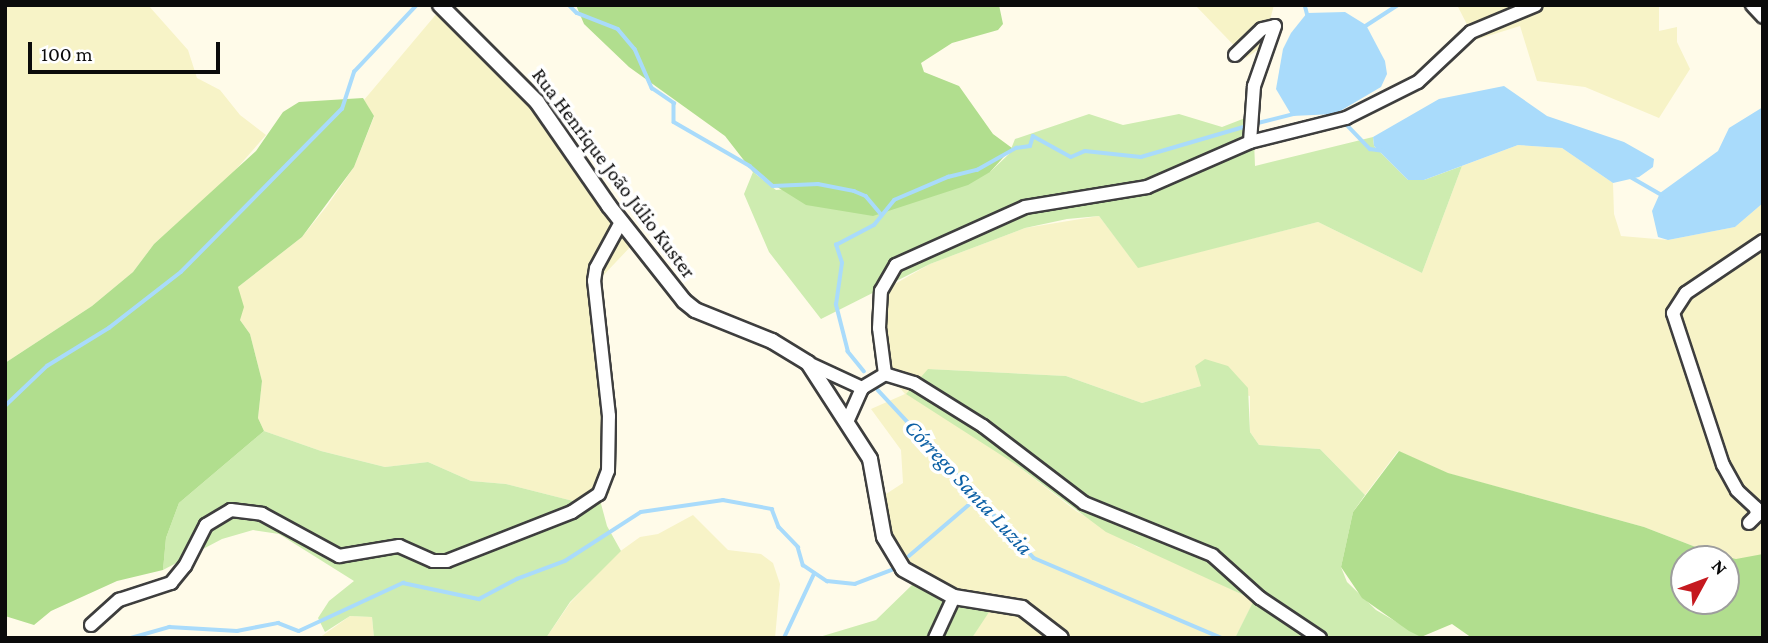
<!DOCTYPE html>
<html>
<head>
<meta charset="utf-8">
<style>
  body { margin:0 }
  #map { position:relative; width:1768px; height:643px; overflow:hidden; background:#fffbe9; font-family:"Crimson Pro",serif }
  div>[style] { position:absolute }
  .farmland>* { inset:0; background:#f7f3c7 }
  .green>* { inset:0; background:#ceecb0 }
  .forest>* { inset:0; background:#b1de8e }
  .water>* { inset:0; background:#a9dbfb }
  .stream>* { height:3.5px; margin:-1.75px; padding:0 1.75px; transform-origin:1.75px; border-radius:1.75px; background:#a9dbfb }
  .roads { filter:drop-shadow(2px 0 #3e3e3e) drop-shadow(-2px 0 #3e3e3e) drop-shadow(0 2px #3e3e3e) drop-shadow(0 -2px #3e3e3e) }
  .minor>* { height:12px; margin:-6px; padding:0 6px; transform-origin:6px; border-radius:6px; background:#fff }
  .tertiary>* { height:14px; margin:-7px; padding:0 7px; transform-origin:7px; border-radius:7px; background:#fff }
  span { translate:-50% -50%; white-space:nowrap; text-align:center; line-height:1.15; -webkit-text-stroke:7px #fff; paint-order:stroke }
  .street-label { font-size:21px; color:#0b0b0b }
  .water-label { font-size:23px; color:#0c60a5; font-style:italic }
  .frame { position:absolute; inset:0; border:7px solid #0b0b0b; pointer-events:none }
  .north { position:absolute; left:1670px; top:545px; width:70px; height:70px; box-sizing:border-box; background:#fff; border:2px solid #9d9d9d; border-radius:50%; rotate:49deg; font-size:19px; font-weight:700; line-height:28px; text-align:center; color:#0b0b0b }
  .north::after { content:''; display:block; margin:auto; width:24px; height:32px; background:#c5191f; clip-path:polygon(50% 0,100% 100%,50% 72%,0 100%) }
  .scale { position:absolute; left:28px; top:42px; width:192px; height:32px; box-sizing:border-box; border:4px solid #0b0b0b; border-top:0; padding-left:9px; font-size:21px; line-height:24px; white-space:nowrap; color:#0b0b0b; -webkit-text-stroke:5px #fff; paint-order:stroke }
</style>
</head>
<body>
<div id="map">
  <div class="farmland">
    <i style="clip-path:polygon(5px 5px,148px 5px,188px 50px,197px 78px,220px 90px,240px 115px,266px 135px,232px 174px,154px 244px,133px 272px,92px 306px,5px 363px)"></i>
    <i style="clip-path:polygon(1195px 5px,1274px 5px,1263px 46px,1246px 58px)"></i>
    <i style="clip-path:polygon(1457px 5px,1659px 5px,1659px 31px,1677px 27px,1677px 42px,1690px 69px,1659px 118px,1585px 87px,1537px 81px,1520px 26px,1475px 40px)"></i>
    <i style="clip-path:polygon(438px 12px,510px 74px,634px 243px,597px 282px,610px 493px,600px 500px,585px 504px,506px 484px,471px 481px,428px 462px,385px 467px,321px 451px,264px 431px,258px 418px,262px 381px,250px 334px,240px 320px,238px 287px,302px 237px,327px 206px,354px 167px,374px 117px,364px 100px)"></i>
    <i style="clip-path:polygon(1518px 145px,1562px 148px,1613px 183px,1614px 214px,1621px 236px,1668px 240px,1735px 227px,1763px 203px,1763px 554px,1757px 558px,1736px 559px,1706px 551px,1644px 527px,1447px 473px,1398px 451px,1365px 495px,1320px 449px,1259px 445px,1250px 432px,1250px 396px,1201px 386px,1142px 403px,1066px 376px,928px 369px,1015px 464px,1076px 511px,1137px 547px,1179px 562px,1254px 601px,1235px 638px,972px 638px,990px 609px,941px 599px,907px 580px,894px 567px,887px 539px,886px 494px,903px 483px,901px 450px,871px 409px,905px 394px,895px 382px,886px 350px,879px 293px,930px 264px,1025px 228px,1099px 216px,1138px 267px,1318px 222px,1422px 273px,1462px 166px)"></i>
    <i style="clip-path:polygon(693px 515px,728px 550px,761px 554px,773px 563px,780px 584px,775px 638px,546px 638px,570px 603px,615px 555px,640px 537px,658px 534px)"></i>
    <i style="clip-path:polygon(350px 616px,372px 617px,374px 638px,319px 638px)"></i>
  </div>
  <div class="green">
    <i style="clip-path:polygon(1089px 114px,1123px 125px,1179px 114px,1222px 127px,1253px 115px,1255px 166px,1373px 137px,1374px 146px,1408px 180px,1424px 180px,1462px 166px,1422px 273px,1318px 222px,1138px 268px,1099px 216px,1067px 219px,1025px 228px,930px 264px,821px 319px,769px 252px,744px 194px,753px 172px,776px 190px,990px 172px,1009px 154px,1015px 139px)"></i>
    <i style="clip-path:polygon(1205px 359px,1228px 366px,1248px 388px,1250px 432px,1259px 445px,1320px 449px,1365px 495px,1353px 512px,1341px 567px,1347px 582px,1376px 610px,1424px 638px,1235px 638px,1254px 600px,1106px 532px,1015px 464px,906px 394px,928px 369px,1066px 376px,1142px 403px,1201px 386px,1195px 366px)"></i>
    <i style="clip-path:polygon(264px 431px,321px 451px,385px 467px,428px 462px,471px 481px,506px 484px,585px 504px,600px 500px,607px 526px,621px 551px,570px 602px,546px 638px,374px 638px,372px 617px,350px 616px,325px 632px,318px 618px,329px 601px,354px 581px,279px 534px,253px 530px,222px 539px,163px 570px,166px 538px,179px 503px)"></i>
    <i style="clip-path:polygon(913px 584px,965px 607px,991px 609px,972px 638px,816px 638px,876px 620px)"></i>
  </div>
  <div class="forest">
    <i style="clip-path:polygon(576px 5px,999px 5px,1003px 24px,998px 30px,952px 43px,921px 63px,924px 72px,959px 86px,993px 134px,1012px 148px,990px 172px,968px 185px,873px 216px,806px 205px,753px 172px,725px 136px,629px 67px,584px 24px)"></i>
    <i style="clip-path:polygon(363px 98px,374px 116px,354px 167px,302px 237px,238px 287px,244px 307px,240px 320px,250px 334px,262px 381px,258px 418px,264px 431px,179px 503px,166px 538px,163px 570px,117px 581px,51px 611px,34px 625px,5px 616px,5px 363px,92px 306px,133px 272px,154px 244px,256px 151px,283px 112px,299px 102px)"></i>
    <i style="clip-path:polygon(evenodd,1399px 451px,1448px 473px,1644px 527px,1706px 551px,1736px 559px,1763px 554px,1763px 638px,1472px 638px,1452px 624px,1421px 637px,1409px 631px,1362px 598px,1341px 567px,1353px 512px,1399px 451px,1684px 559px,1726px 559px,1726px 601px,1684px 601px,1684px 559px)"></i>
  </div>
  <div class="water">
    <i style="clip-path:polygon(1345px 12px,1366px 25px,1385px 61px,1387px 74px,1381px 87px,1335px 114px,1292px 116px,1276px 89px,1283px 49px,1291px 33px,1307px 13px)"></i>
    <i style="clip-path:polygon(1504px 86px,1547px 116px,1624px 142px,1654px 159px,1653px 167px,1639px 177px,1613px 183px,1562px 148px,1518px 145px,1424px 180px,1408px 180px,1374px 146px,1373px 137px,1439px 99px)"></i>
    <i style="clip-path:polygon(1763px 107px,1763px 203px,1735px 227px,1668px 240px,1658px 237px,1652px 211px,1660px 193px,1718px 151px,1729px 128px)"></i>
  </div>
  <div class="stream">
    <i style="left:569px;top:5px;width:11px;rotate:45deg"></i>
    <i style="left:577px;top:13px;width:44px;rotate:21.3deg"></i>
    <i style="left:618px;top:29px;width:26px;rotate:50deg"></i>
    <i style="left:635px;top:49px;width:43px;rotate:66.4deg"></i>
    <i style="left:652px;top:88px;width:27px;rotate:34deg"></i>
    <i style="left:674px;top:103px;width:19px;rotate:90deg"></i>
    <i style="left:674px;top:122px;width:88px;rotate:30.1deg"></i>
    <i style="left:750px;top:166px;width:30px;rotate:41deg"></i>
    <i style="left:773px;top:186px;width:45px;rotate:-2.5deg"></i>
    <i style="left:818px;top:184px;width:37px;rotate:11deg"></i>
    <i style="left:854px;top:191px;width:13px;rotate:23deg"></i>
    <i style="left:866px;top:196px;width:25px;rotate:50deg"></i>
    <i style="left:1305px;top:5px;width:11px;rotate:75deg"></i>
    <i style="left:1364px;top:27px;width:40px;rotate:-32.9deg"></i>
    <i style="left:1258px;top:123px;width:37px;rotate:-14deg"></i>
    <i style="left:1348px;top:126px;width:32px;rotate:46deg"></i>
    <i style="left:1370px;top:149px;width:14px;rotate:8deg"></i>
    <i style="left:1629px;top:176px;width:38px;rotate:30deg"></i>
    <i style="left:864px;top:372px;width:26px;rotate:-129deg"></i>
    <i style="left:848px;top:352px;width:49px;rotate:-104.3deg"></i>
    <i style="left:836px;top:305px;width:42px;rotate:-81.9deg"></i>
    <i style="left:842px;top:263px;width:19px;rotate:-108deg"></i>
    <i style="left:836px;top:245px;width:43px;rotate:-27.8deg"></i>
    <i style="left:874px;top:225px;width:32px;rotate:-51deg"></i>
    <i style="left:894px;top:200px;width:59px;rotate:-23.1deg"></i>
    <i style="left:948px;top:177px;width:30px;rotate:-14deg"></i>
    <i style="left:977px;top:170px;width:45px;rotate:-29.4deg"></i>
    <i style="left:1016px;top:148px;width:14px;rotate:-8deg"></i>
    <i style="left:1030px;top:146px;width:10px;rotate:-73deg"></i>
    <i style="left:1033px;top:136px;width:43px;rotate:28.9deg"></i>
    <i style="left:1071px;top:157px;width:15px;rotate:-23deg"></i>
    <i style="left:1085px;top:151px;width:56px;rotate:6.1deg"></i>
    <i style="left:1141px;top:157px;width:110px;rotate:-16.3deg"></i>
    <i style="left:878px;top:390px;width:229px;rotate:47.1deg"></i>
    <i style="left:1034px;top:558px;width:204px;rotate:23.1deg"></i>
    <i style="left:5px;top:406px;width:58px;rotate:-43.6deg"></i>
    <i style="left:47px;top:366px;width:73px;rotate:-31.5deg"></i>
    <i style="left:109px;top:328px;width:91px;rotate:-37.9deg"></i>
    <i style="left:181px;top:272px;width:229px;rotate:-45.4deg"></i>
    <i style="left:342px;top:109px;width:39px;rotate:-72deg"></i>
    <i style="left:354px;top:72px;width:92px;rotate:-46.8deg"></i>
    <i style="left:909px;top:556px;width:89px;rotate:-40.5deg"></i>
    <i style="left:131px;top:638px;width:40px;rotate:-16deg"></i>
    <i style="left:169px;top:627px;width:68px;rotate:3.4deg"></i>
    <i style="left:237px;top:631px;width:42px;rotate:-11deg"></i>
    <i style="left:278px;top:623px;width:22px;rotate:21deg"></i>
    <i style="left:299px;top:631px;width:115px;rotate:-24.8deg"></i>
    <i style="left:403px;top:583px;width:78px;rotate:11.9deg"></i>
    <i style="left:479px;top:599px;width:43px;rotate:-27.8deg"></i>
    <i style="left:517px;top:579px;width:51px;rotate:-20.6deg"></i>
    <i style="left:565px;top:561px;width:90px;rotate:-32.8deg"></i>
    <i style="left:641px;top:512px;width:83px;rotate:-8.3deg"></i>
    <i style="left:723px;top:500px;width:50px;rotate:10.4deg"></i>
    <i style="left:772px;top:509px;width:19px;rotate:69deg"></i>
    <i style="left:779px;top:527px;width:28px;rotate:46deg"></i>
    <i style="left:798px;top:547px;width:19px;rotate:74deg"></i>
    <i style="left:803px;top:565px;width:29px;rotate:34deg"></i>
    <i style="left:827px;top:581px;width:28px;rotate:6deg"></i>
    <i style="left:855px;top:584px;width:39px;rotate:-21deg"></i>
    <i style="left:784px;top:638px;width:71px;rotate:-64.9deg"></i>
  </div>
  <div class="roads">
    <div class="minor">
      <i style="left:1752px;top:5px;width:16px;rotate:47deg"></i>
      <i style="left:1235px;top:55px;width:37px;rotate:-44deg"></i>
      <i style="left:1262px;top:29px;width:13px;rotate:-13deg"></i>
      <i style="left:1275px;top:26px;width:64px;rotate:109.3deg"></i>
      <i style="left:1254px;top:86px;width:56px;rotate:94.1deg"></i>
      <i style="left:808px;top:363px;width:60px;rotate:24.8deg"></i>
      <i style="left:862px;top:388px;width:27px;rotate:-31deg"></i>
      <i style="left:847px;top:422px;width:37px;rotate:-66deg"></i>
      <i style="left:1749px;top:523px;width:11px;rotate:-45deg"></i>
      <i style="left:1757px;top:515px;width:7px;rotate:-98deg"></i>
      <i style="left:1756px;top:508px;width:26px;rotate:-137deg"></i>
      <i style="left:1737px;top:490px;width:29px;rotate:-119deg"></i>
      <i style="left:1723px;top:465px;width:160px;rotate:-108.2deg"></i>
      <i style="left:1673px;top:313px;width:24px;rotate:-57deg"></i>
      <i style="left:1686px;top:293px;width:93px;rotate:-34deg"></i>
      <i style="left:91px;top:625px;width:38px;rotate:-42deg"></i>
      <i style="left:119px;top:600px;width:55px;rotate:-18.1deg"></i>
      <i style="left:171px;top:583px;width:22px;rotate:-51deg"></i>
      <i style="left:185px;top:566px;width:46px;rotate:-62.9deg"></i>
      <i style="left:206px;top:525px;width:29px;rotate:-31deg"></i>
      <i style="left:231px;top:510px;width:31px;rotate:7deg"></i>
      <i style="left:262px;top:514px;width:88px;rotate:28.6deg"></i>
      <i style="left:339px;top:556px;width:61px;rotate:-9.5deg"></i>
      <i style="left:399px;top:546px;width:37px;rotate:24deg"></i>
      <i style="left:433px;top:561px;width:14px"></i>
      <i style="left:447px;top:561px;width:134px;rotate:-21.4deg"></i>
      <i style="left:572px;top:512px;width:32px;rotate:-34deg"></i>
      <i style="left:599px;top:494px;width:25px;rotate:-69deg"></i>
      <i style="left:608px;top:471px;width:55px;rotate:-89deg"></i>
      <i style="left:609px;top:416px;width:136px;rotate:-96.3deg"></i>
      <i style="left:594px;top:281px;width:13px;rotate:-81deg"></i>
      <i style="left:596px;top:268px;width:52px;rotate:-61.5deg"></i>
      <i style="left:935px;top:638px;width:45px;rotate:-65.1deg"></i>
      <i style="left:1320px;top:638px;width:72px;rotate:-146.3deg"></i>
      <i style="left:1260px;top:598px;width:64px;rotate:-138.1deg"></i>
      <i style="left:1212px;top:555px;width:138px;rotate:-157.9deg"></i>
      <i style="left:1084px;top:503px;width:127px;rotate:-142.7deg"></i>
      <i style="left:983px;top:426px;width:81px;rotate:-148.1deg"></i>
      <i style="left:914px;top:383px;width:30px;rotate:-163deg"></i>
      <i style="left:885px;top:374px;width:46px;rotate:-97.4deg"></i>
      <i style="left:879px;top:328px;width:37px;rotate:-87deg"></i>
      <i style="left:881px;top:291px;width:30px;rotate:-60deg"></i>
      <i style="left:896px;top:265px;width:141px;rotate:-24.2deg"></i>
      <i style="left:1025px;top:207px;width:124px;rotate:-9.3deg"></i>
      <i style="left:1147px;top:187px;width:112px;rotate:-23.6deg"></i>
      <i style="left:1250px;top:142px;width:99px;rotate:-14deg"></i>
      <i style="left:1346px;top:118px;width:80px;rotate:-26.6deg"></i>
      <i style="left:1418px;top:82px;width:73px;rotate:-43.3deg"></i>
      <i style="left:1471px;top:32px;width:70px;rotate:-22.6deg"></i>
    </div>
    <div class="tertiary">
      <i style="left:440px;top:5px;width:137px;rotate:45deg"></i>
      <i style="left:537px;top:102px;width:126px;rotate:55.3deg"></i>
      <i style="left:609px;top:206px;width:121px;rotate:51.7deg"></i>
      <i style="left:684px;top:301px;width:14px;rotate:39deg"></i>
      <i style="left:695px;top:310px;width:83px;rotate:21.9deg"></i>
      <i style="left:772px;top:341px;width:42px;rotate:31.4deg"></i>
      <i style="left:808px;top:363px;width:114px;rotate:57.1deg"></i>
      <i style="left:870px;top:459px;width:79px;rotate:79.8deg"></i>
      <i style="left:884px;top:537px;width:37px;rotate:59deg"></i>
      <i style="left:903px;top:569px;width:58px;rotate:28.8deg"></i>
      <i style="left:954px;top:597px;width:69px;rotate:9.2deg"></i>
      <i style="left:1022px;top:608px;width:49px;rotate:37.6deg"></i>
    </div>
  </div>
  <div class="street-label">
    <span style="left:614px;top:173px;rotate:53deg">Rua Henrique João Júlio Kuster</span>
  </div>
  <div class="water-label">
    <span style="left:969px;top:487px;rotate:47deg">Córrego Santa Luzia</span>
  </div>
  <div class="frame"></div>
  <div class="north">N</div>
  <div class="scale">100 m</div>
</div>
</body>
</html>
